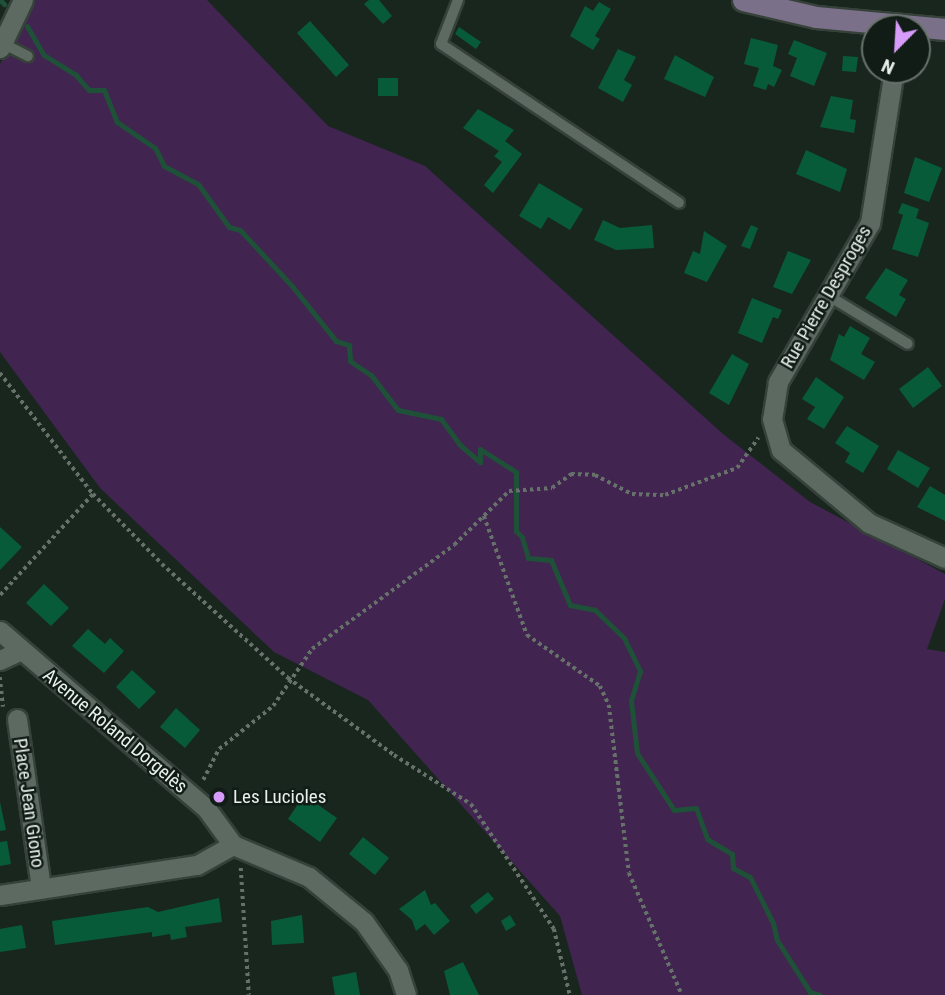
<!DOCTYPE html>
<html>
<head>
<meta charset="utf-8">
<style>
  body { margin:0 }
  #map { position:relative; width:945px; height:995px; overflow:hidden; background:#19261e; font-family:"Roboto Condensed",sans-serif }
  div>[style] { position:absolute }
  .green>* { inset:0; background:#412450 }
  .stream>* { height:5px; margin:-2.5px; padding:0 2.5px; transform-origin:2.5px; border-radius:2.5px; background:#1e5138 }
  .building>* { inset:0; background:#085b39 }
  .path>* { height:3.5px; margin-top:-1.75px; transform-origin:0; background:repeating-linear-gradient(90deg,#66716a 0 3.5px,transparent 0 7px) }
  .roads { filter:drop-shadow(2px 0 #36413a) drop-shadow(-2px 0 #36413a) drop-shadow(0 2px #36413a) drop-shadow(0 -2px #36413a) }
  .lane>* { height:10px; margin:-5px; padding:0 5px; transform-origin:5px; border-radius:5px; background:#5c6a61 }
  .street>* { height:19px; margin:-9.5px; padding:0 9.5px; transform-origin:9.5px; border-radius:9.5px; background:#5c6a61 }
  .secondary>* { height:21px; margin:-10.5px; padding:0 10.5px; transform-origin:10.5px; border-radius:10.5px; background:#7b7089 }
  .dots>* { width:19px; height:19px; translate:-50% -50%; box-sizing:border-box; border:4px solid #101c15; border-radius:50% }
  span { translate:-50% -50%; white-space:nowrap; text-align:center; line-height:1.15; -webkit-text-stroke:5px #101c15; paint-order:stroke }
  .street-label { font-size:19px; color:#e9f1ec }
  .poi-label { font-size:19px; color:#e9f1ec }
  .left { translate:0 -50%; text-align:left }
  .north { position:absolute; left:861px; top:14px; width:70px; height:70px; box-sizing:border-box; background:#101c15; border:2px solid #67716b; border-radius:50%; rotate:204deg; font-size:19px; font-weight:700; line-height:28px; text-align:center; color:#e9f1ec }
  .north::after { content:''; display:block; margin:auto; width:24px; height:32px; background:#d79bf9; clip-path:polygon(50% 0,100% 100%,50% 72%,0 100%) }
</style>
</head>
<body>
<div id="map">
  <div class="green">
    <i style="clip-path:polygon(31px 0,207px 0,328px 126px,425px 166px,723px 434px,810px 502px,945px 574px,945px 599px,927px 649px,945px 652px,945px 995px,582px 995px,560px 916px,368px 700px,274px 652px,100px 488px,0 352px,0 64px)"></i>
  </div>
  <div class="stream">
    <i style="left:0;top:0;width:6px;rotate:45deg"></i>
    <i style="left:27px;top:26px;width:34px;rotate:60deg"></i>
    <i style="left:44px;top:55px;width:36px;rotate:32deg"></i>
    <i style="left:75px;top:74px;width:21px;rotate:49deg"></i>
    <i style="left:89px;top:90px;width:15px"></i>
    <i style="left:104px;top:90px;width:35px;rotate:68deg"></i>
    <i style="left:117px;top:122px;width:46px;rotate:34.4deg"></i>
    <i style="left:155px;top:148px;width:20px;rotate:63deg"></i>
    <i style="left:164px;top:166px;width:38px;rotate:28deg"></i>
    <i style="left:198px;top:184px;width:53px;rotate:54.2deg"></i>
    <i style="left:229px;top:227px;width:11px;rotate:15deg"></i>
    <i style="left:240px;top:230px;width:76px;rotate:47.1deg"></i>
    <i style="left:292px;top:286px;width:70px;rotate:51.3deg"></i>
    <i style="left:336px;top:341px;width:14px;rotate:17deg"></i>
    <i style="left:349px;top:345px;width:16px;rotate:86deg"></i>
    <i style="left:350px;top:361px;width:25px;rotate:34deg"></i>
    <i style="left:371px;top:375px;width:44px;rotate:52.4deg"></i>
    <i style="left:398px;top:410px;width:44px;rotate:11.8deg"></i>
    <i style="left:441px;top:419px;width:31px;rotate:54deg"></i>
    <i style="left:459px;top:444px;width:28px;rotate:41deg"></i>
    <i style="left:480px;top:462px;width:13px;rotate:-90deg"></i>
    <i style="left:480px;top:449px;width:43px;rotate:32.6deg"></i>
    <i style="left:516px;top:472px;width:59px;rotate:90deg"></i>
    <i style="left:516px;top:531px;width:8px;rotate:45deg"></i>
    <i style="left:522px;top:537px;width:22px;rotate:74deg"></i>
    <i style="left:528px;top:558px;width:23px;rotate:5deg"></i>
    <i style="left:551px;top:560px;width:49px;rotate:67.1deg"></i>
    <i style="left:570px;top:605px;width:25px;rotate:11deg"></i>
    <i style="left:595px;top:610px;width:40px;rotate:44deg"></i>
    <i style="left:624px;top:638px;width:37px;rotate:64deg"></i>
    <i style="left:640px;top:671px;width:31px;rotate:107deg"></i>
    <i style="left:631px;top:701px;width:52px;rotate:83.4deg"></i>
    <i style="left:637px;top:753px;width:68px;rotate:57deg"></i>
    <i style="left:674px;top:810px;width:22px;rotate:-5deg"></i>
    <i style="left:696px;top:808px;width:33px;rotate:70deg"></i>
    <i style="left:707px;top:839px;width:29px;rotate:31deg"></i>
    <i style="left:732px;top:854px;width:14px;rotate:86deg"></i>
    <i style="left:733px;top:868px;width:19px;rotate:28deg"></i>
    <i style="left:750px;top:877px;width:51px;rotate:63.4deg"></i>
    <i style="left:773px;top:923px;width:17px;rotate:77deg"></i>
    <i style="left:777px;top:940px;width:62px;rotate:57.6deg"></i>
    <i style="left:810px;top:992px;width:10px;rotate:17deg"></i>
  </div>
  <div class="building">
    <i style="clip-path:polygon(369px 0,379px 0,392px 16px,383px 24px,364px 4px)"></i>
    <i style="clip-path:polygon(599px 2px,611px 9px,595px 36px,600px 39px,593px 50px,570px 36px,585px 6px,593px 11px)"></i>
    <i style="clip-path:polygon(310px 21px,349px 65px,336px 77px,297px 33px)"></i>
    <i style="clip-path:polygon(459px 27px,481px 42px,476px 49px,455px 34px)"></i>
    <i style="clip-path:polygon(751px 38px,778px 45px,773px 66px,782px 70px,774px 87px,768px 84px,766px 90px,753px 86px,759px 68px,744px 64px)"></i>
    <i style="clip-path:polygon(794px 40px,827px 53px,814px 86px,790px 76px,797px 58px,788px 54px)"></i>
    <i style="clip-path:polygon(618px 49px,636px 57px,624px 80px,632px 85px,623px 102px,598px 88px)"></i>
    <i style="clip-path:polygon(675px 55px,714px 77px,705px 97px,664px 79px)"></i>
    <i style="clip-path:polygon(843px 56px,858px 57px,856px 72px,842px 71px)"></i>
    <i style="clip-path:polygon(378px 78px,398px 78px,398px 96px,378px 96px)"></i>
    <i style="clip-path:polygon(831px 96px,853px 100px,850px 119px,856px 120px,854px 133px,820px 127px)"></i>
    <i style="clip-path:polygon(478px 109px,514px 130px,505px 141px,522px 154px,493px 193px,484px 185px,502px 162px,494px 156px,499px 151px,463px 128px)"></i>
    <i style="clip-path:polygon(806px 150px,847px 169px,840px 192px,796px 174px)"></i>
    <i style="clip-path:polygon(915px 157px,942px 168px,929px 202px,904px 193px)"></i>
    <i style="clip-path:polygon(539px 183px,583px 209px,570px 230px,548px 217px,541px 229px,519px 216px)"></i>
    <i style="clip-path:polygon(902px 203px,919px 209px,916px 218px,929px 223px,918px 257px,892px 249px,903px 215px,898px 213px)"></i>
    <i style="clip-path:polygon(603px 220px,620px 228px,652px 225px,654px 248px,616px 250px,594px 240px)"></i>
    <i style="clip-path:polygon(751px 225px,758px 228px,750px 249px,741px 246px)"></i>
    <i style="clip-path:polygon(704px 231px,727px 246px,707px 282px,684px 273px,693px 251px,700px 254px)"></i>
    <i style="clip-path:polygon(788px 251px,811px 260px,792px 294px,773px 287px)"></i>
    <i style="clip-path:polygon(886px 268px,908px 280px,899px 295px,906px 299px,896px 317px,865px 298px)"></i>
    <i style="clip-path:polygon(752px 298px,782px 310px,778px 319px,773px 317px,762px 343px,738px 333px)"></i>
    <i style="clip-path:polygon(850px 326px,870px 338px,861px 354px,875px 362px,864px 380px,830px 360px,839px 334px,844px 337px)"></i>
    <i style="clip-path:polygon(732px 354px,749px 364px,729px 405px,709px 393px)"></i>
    <i style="clip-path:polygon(928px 367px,942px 386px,913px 408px,899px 389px)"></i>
    <i style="clip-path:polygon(816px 377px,844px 397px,824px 429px,807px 419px,815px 407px,802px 399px)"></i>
    <i style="clip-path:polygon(847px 426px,879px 446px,863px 473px,845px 462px,850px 453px,835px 443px)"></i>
    <i style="clip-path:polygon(898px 450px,930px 468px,918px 488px,887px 469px)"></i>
    <i style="clip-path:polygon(930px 486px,945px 495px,945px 521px,917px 507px)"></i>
    <i style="clip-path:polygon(0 527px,22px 547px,0 570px)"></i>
    <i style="clip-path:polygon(44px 584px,69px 608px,51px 626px,26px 603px)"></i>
    <i style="clip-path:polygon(88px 629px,105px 644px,110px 638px,124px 651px,104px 673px,72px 646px)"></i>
    <i style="clip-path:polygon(132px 670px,156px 692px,139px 709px,116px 687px)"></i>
    <i style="clip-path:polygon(176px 708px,200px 730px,185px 748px,160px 727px)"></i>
    <i style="clip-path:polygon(304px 795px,337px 818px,320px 842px,288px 819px)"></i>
    <i style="clip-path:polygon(0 802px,6px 830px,0 831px)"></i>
    <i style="clip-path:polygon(363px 837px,389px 858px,375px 875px,349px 854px)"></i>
    <i style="clip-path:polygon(7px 841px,11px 864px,0 866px,0 842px)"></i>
    <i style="clip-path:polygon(425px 890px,431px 905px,435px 903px,450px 921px,434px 935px,425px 924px,416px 931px,412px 920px,399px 909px)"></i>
    <i style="clip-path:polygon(488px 892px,494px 899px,476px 914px,470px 906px)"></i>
    <i style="clip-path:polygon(219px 898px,222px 922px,185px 927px,187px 937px,171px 940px,170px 934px,152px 937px,152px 932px,55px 945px,52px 921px,148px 907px,158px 912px)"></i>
    <i style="clip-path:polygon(302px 915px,304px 943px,272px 945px,271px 921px)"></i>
    <i style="clip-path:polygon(510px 915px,516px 925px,506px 931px,501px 921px)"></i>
    <i style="clip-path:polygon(22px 925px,26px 948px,0 952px,0 929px)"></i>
    <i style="clip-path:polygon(463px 962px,479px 995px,450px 995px,444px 971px)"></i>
    <i style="clip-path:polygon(356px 972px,360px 995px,335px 995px,332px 977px)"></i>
  </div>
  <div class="path">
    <i style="left:0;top:373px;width:153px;rotate:52.5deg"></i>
    <i style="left:93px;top:494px;width:98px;rotate:45.4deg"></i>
    <i style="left:162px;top:564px;width:170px;rotate:42.1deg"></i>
    <i style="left:288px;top:678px;width:131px;rotate:36deg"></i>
    <i style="left:394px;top:755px;width:91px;rotate:32.5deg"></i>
    <i style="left:471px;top:804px;width:150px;rotate:56.4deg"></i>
    <i style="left:554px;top:929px;width:68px;rotate:76.4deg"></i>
    <i style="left:484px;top:516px;width:127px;rotate:70.1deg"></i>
    <i style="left:527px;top:635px;width:89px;rotate:34.9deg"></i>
    <i style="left:600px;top:686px;width:21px;rotate:65deg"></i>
    <i style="left:609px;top:705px;width:169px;rotate:83.2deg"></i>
    <i style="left:629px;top:873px;width:133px;rotate:66.5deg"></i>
    <i style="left:0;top:595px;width:137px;rotate:-47.4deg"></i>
    <i style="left:0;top:677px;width:30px;rotate:84deg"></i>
    <i style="left:203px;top:780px;width:35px;rotate:-63deg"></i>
    <i style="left:219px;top:749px;width:69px;rotate:-38.5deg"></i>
    <i style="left:273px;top:706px;width:69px;rotate:-55.6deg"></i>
    <i style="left:312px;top:649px;width:176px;rotate:-36.2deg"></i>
    <i style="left:454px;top:545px;width:77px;rotate:-44.5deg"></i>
    <i style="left:509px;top:491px;width:43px;rotate:-4deg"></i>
    <i style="left:552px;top:488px;width:24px;rotate:-36deg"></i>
    <i style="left:571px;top:474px;width:24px;rotate:2deg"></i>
    <i style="left:595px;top:475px;width:42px;rotate:27.2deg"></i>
    <i style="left:632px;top:494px;width:33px;rotate:2deg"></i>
    <i style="left:665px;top:495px;width:77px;rotate:-20.6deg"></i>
    <i style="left:737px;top:468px;width:37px;rotate:-55deg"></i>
    <i style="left:241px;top:868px;width:127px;rotate:86.4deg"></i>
  </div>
  <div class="roads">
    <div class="lane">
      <i style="left:458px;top:0;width:47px;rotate:111.1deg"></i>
      <i style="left:441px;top:44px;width:286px;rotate:33.7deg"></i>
      <i style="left:2px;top:43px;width:29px;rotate:27deg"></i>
      <i style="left:829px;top:296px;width:92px;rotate:31.3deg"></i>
    </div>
    <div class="street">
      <i style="left:0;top:48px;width:53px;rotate:-64.4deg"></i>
      <i style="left:894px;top:70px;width:155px;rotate:98.9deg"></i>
      <i style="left:870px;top:223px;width:184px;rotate:120.1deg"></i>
      <i style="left:778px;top:382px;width:37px;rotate:99deg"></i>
      <i style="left:772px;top:419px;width:32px;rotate:74deg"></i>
      <i style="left:781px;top:450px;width:114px;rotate:39.7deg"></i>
      <i style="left:869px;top:523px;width:84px;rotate:24.7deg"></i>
      <i style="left:0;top:631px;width:272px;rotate:40.7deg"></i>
      <i style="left:206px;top:808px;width:46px;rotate:53.9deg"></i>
      <i style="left:233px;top:845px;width:82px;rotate:22.8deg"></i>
      <i style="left:309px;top:877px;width:71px;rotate:39.3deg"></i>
      <i style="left:364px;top:922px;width:59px;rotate:54.7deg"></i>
      <i style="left:398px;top:970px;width:26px;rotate:72deg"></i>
      <i style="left:0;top:660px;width:21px;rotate:-25deg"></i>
      <i style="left:17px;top:719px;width:171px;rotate:81.9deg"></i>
      <i style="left:0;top:895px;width:199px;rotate:-8.7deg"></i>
      <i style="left:197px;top:865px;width:41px;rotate:-29.1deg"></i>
    </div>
    <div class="secondary">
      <i style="left:743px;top:0;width:75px;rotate:13.1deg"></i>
      <i style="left:816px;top:17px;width:130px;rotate:5.3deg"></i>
    </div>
  </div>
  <div class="dots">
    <i style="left:219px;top:797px;background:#d79bf9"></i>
  </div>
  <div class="street-label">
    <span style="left:826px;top:297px;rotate:-60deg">Rue Pierre Desproges</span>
    <span style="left:115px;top:731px;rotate:40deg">Avenue Roland Dorgelès</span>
    <span style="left:29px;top:803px;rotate:82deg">Place Jean Giono</span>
  </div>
  <div class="poi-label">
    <span class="left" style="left:233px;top:797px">Les Lucioles</span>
  </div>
  <div class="north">N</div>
</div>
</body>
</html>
